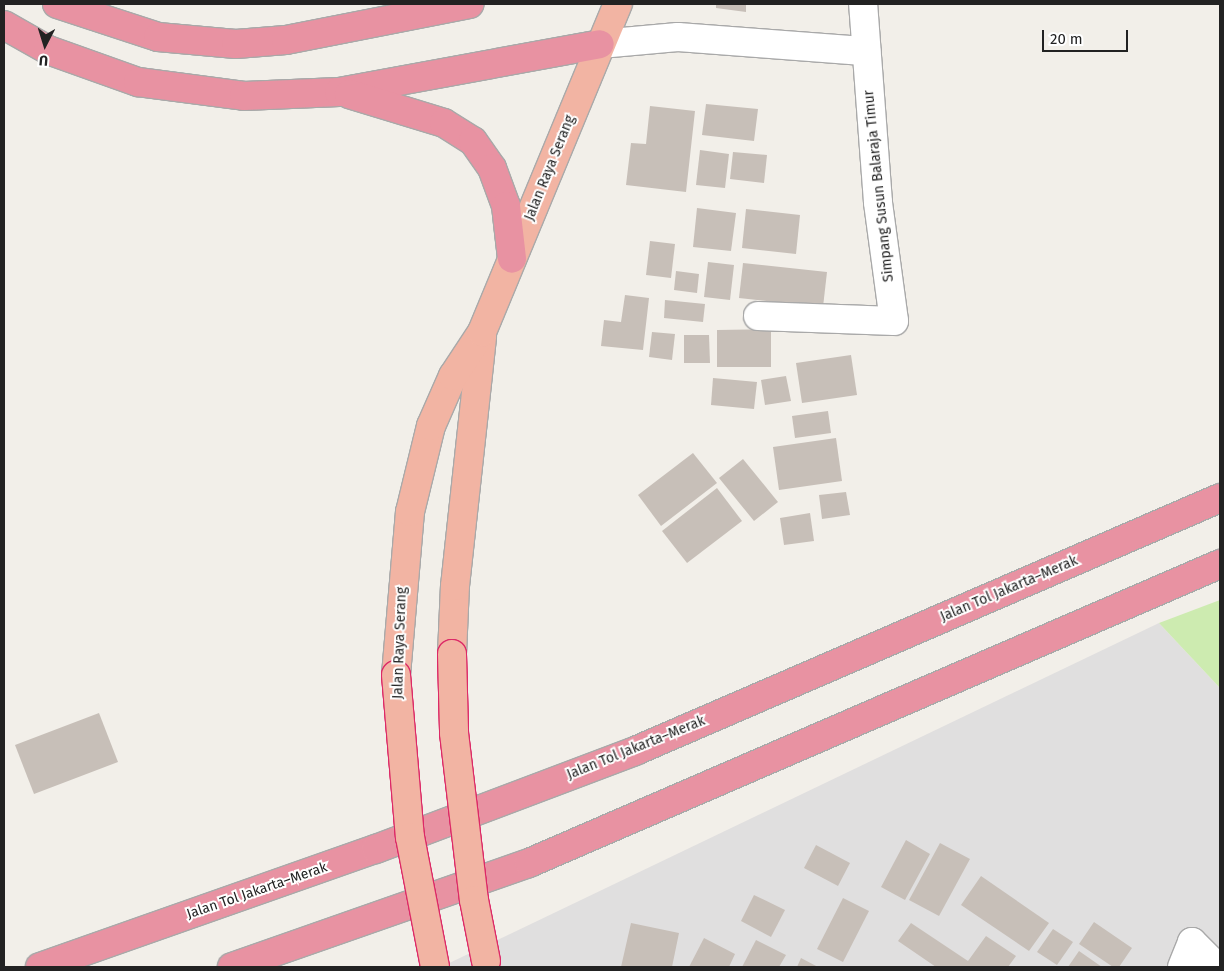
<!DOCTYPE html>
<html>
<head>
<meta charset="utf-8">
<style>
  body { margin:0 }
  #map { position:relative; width:1224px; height:971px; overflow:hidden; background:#f2efe9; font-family:"Fira Sans",sans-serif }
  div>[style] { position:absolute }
  .residential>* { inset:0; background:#e0dfdf }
  .grass>* { inset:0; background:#cdebb0 }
  .building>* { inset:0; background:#c7bfb8 }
  .roads { filter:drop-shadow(1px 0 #a9a9a9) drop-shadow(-1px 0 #a9a9a9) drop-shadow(0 1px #a9a9a9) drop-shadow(0 -1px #a9a9a9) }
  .minor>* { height:28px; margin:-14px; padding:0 14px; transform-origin:14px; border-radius:14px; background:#fff }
  .trunk>* { height:28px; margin:-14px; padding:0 14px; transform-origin:14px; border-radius:14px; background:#f2b4a3 }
  .motorway>* { height:28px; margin:-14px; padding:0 14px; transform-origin:14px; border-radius:14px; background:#e892a2 }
  .bridges { filter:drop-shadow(1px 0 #dc2a67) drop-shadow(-1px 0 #dc2a67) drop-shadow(0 1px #dc2a67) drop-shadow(0 -1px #dc2a67) }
  .trunk-bridge>* { height:28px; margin:-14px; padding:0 14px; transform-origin:14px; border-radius:14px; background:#f2b4a3 }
  span { translate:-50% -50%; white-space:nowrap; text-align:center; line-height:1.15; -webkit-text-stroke:4px #fff; paint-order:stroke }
  .street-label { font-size:14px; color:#222 }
  .frame { position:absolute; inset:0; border:5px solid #222; pointer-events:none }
  .north { position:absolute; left:20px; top:20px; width:50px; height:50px; -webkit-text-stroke:4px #fff; paint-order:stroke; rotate:185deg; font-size:14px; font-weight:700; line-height:20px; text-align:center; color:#222 }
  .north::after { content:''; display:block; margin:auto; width:18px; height:22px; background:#222; clip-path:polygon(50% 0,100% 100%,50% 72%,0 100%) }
  .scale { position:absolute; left:1042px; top:30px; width:86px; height:22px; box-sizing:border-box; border:2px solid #222; border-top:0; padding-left:6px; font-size:15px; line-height:18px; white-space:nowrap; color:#222; -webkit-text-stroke:4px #fff; paint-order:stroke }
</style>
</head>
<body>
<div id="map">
  <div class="residential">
    <i style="clip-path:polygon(1159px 623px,1220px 688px,1220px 967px,441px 967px)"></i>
  </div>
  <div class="grass">
    <i style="clip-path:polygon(1220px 600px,1220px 688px,1159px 623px)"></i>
  </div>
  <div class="building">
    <i style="clip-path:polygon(716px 4px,746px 4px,746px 12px,716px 8px)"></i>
    <i style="clip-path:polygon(706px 104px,758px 109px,754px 141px,702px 135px)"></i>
    <i style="clip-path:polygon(650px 106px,695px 111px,686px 192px,626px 185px,631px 143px,646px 144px)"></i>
    <i style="clip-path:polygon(700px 150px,729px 154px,725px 188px,696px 185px)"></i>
    <i style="clip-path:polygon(733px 152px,767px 155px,764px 183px,730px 179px)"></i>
    <i style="clip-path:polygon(697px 208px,736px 213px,731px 251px,693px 247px)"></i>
    <i style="clip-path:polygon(746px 209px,800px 215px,796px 254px,742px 248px)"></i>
    <i style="clip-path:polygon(650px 241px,675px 244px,671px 278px,646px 275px)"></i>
    <i style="clip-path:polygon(708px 262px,734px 265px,730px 300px,704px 297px)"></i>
    <i style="clip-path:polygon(743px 263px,827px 272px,823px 307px,739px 298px)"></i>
    <i style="clip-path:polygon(676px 271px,699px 274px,697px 293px,674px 290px)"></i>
    <i style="clip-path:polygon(625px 295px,649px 298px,643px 350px,601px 346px,604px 320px,621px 322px)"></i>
    <i style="clip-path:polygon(665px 300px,705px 304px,703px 322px,664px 318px)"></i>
    <i style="clip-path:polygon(771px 329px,771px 367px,717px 367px,717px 330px)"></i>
    <i style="clip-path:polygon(652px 332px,675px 334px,672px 360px,649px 357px)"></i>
    <i style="clip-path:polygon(684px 335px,709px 335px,710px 363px,684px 363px)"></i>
    <i style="clip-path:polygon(851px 355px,857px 395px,802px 403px,796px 363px)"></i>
    <i style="clip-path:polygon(786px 376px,791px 401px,765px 405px,761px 380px)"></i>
    <i style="clip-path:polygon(713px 378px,757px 382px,754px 409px,711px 405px)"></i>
    <i style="clip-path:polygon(828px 411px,831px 433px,795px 438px,792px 416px)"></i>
    <i style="clip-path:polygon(836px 438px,842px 481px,779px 490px,773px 447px)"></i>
    <i style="clip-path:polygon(693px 453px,717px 483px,661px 526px,638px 495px)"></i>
    <i style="clip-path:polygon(743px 459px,778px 502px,754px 521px,719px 478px)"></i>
    <i style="clip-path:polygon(717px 488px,742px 521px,687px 563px,662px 531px)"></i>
    <i style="clip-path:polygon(846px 492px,850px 515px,822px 519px,819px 495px)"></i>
    <i style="clip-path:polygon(810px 513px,814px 541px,784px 545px,780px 518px)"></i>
    <i style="clip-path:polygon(99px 713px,118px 762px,34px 794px,15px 745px)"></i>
    <i style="clip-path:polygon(906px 840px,930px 854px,905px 900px,881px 887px)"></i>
    <i style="clip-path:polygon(940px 843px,970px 859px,939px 916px,909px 900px)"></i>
    <i style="clip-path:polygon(816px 845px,850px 863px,838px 886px,804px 868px)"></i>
    <i style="clip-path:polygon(981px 876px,1049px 923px,1029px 951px,961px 905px)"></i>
    <i style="clip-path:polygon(754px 895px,785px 910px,771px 937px,741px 921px)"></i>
    <i style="clip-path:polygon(843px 898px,869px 911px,843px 962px,817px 949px)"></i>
    <i style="clip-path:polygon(1094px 922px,1132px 948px,1119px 967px,1113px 967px,1079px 944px)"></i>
    <i style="clip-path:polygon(631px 923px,679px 933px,672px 967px,621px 967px)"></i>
    <i style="clip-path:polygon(911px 923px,968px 961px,986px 936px,1016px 956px,1008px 967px,936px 967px,898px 941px)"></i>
    <i style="clip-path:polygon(1053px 929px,1073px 942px,1057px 965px,1037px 952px)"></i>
    <i style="clip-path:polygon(704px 938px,735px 954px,729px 967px,689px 967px)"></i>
    <i style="clip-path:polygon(756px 940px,786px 955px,779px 967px,742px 967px)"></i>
    <i style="clip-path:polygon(1079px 951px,1102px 967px,1068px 967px)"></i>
    <i style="clip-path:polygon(801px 958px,818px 967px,797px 967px)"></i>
  </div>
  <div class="roads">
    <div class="minor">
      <i style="left:600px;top:44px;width:78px;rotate:-5.1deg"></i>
      <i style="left:678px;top:37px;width:189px;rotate:4.3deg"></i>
      <i style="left:758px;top:316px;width:136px;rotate:2.1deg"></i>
      <i style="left:894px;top:321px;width:120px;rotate:-97.7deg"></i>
      <i style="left:878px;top:202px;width:199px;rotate:-94.3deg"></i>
      <i style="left:1182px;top:967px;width:27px;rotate:-68deg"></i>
      <i style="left:1192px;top:942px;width:35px;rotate:45deg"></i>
    </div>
    <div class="trunk">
      <i style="left:452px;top:654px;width:68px;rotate:-87.5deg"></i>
      <i style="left:455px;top:586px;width:251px;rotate:-83.8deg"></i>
      <i style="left:396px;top:675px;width:164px;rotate:-85.1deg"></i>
      <i style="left:410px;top:512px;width:89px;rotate:-76.3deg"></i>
      <i style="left:431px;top:426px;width:55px;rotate:-66.3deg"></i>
      <i style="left:453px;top:376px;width:53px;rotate:-56.6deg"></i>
      <i style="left:482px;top:332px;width:355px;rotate:-67.5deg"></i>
    </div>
    <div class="motorway">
      <i style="left:57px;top:4px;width:106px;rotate:18.1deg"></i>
      <i style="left:158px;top:37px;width:78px;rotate:5.1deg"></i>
      <i style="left:236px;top:44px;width:50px;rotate:-4.6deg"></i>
      <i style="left:286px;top:40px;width:187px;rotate:-11.1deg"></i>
      <i style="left:4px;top:25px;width:51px;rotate:29.6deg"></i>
      <i style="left:48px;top:50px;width:96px;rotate:19.6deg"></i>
      <i style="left:138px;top:82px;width:107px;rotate:7.5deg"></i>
      <i style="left:244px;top:96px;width:95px;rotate:-2.4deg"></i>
      <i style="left:339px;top:92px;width:265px;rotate:-10.4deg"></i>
      <i style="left:349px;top:94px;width:99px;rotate:17deg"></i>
      <i style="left:444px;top:123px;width:34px;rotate:32deg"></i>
      <i style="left:473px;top:141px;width:33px;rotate:55deg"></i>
      <i style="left:492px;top:168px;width:40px;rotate:69.8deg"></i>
      <i style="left:506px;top:206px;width:53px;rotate:83.5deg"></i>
      <i style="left:40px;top:967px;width:356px;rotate:-19.4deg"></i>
      <i style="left:376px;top:849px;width:277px;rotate:-20.7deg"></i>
      <i style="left:635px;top:751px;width:637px;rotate:-23.39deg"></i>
      <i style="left:232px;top:967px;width:315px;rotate:-19.3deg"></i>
      <i style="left:529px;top:863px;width:753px;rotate:-23.4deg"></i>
    </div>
  </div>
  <div class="bridges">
    <div class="trunk-bridge">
      <i style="left:452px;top:654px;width:79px;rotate:88.5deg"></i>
      <i style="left:454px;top:733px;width:168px;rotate:83.2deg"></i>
      <i style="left:474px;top:900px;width:62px;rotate:78.9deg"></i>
      <i style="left:396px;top:675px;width:163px;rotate:85.1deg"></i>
      <i style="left:410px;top:837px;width:132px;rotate:79.1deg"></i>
    </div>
  </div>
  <div class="street-label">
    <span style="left:550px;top:168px;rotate:-68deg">Jalan Raya Serang</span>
    <span style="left:879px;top:186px;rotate:-96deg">Simpang Susun Balaraja Timur</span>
    <span style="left:1009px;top:589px;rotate:-23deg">Jalan Tol Jakarta–Merak</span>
    <span style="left:400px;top:643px;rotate:-88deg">Jalan Raya Serang</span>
    <span style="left:636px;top:748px;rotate:-22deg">Jalan Tol Jakarta–Merak</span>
    <span style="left:257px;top:891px;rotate:-19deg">Jalan Tol Jakarta–Merak</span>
  </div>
  <div class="frame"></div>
  <div class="north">U</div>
  <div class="scale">20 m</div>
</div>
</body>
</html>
